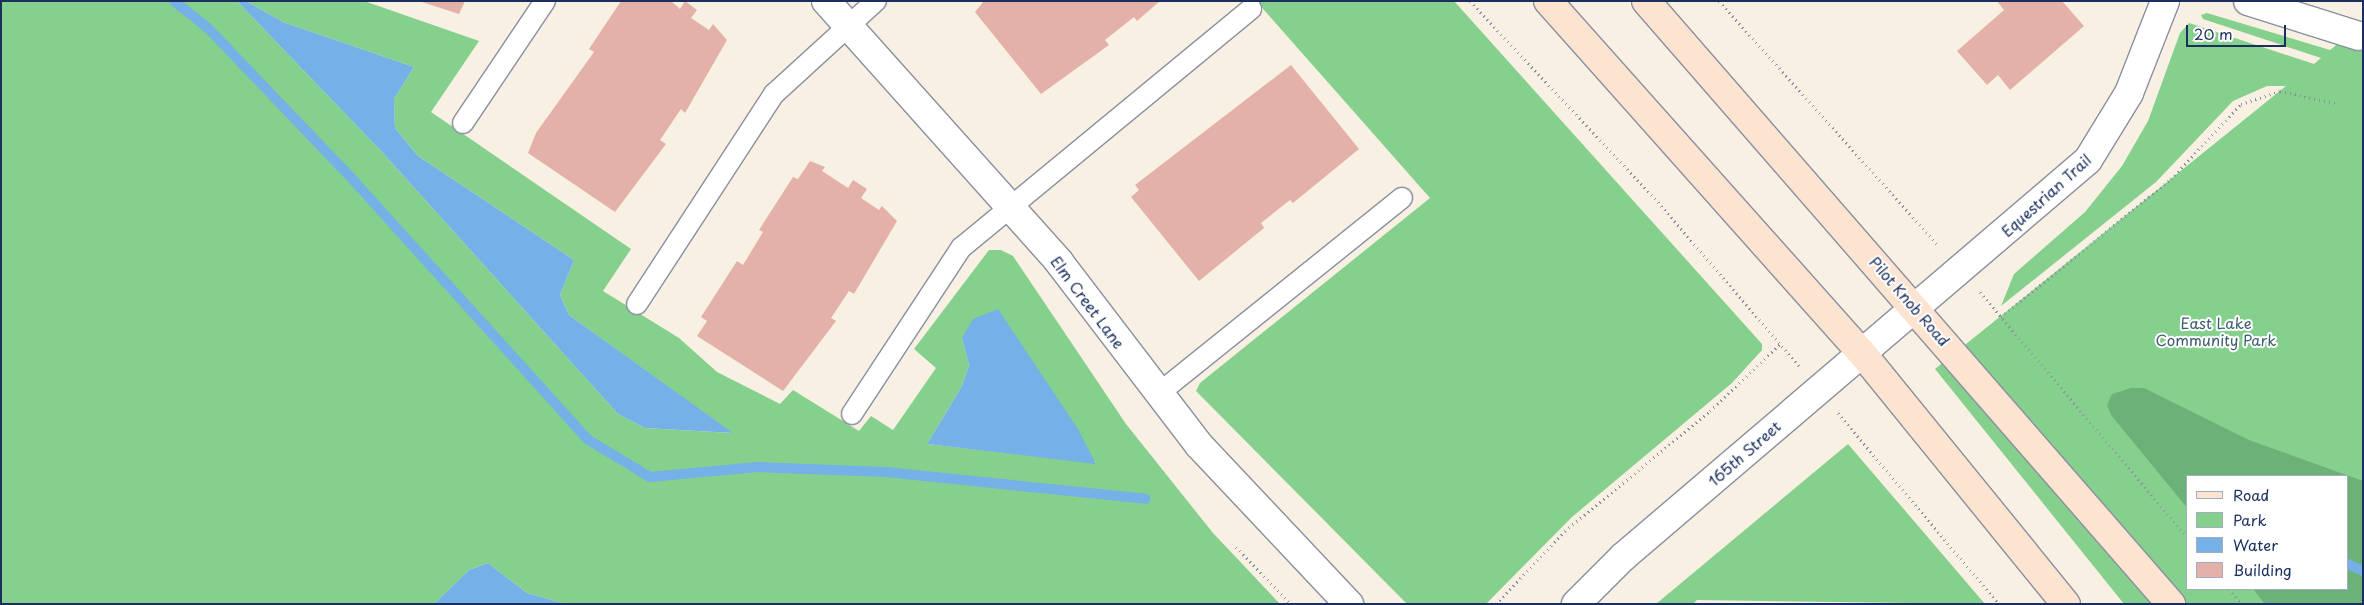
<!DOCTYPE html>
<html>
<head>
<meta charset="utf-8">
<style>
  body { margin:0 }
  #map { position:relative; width:2364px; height:605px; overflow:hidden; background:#f8f0e2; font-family:"Playpen Sans",sans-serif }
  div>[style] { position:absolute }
  .green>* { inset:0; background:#86d08d }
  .forest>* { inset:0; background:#6cb278 }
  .water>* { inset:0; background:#75b0e6 }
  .stream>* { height:10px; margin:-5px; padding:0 5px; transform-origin:5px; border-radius:5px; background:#75b0e6 }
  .building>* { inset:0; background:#e3b1a7 }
  .path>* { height:3px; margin-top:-1.5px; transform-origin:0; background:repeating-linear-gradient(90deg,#8a90a0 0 1px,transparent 0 5px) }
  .roads { filter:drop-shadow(1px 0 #8a90a0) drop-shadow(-1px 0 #8a90a0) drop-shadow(0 1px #8a90a0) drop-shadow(0 -1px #8a90a0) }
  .service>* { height:20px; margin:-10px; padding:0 10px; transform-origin:10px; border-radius:10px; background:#fff }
  .minor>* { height:28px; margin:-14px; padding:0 14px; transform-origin:14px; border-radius:14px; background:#fff }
  .secondary>* { height:28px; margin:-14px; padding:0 14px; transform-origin:14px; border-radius:14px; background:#fde4d1 }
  span { translate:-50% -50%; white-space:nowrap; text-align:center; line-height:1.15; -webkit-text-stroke:4px #fff; paint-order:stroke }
  .street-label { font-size:15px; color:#1b2f5e }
  .park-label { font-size:15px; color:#3b5f6c }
  .frame { position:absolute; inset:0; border:2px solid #1b2f5e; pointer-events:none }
  .legend { position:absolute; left:2186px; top:475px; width:162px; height:115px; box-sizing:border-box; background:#fff; border:1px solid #a4acbf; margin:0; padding:6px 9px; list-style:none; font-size:15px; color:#1b2f5e }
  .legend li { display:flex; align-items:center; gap:10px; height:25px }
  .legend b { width:25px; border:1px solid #a4acbf }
  .scale { position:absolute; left:2186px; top:25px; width:100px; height:22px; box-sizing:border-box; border:2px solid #1b2f5e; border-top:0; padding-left:6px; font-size:15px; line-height:18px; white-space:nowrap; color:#1b2f5e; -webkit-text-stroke:4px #fff; paint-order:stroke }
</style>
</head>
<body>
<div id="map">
  <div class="green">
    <i style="clip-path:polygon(evenodd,1px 1px,237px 1px,382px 152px,618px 414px,645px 428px,732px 433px,569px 315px,560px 295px,574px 260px,418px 156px,395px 128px,394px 99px,414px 67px,283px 22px,246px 1px,364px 1px,479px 41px,431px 112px,631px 249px,603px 291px,679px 338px,717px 372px,780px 404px,793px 390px,859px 431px,871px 416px,893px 430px,936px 368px,914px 349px,989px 250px,1001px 250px,1013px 256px,1126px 424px,1213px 533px,1280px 604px,565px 604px,527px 593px,488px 563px,469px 570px,434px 604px,1px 604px,1px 1px,962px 338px,1096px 463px,927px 444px,962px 386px,969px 365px,962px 338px)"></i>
    <i style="clip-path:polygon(1256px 1px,1454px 1px,1762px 344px,1762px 350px,1732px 383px,1572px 517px,1486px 604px,1407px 604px,1196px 391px,1200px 383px,1430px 198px)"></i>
    <i style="clip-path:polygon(evenodd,2207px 13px,2330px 50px,2363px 24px,2363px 604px,2124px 604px,1935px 369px,2286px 86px,2267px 86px,2233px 101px,2156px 182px,2001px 306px,2014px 274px,2085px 212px,2122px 166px,2148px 121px,2180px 33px,2189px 23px,2314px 64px,2321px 58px,2203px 19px,2201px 15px,2207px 13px,2188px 476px,2348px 476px,2348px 589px,2188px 589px,2188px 476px)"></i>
    <i style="clip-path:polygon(1848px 444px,1985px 604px,1697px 600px,1693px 604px,1656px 604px)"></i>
  </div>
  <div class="forest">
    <i style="clip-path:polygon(2131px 388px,2144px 388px,2249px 440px,2363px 481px,2363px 604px,2265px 604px,2253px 589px,2348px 589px,2348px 476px,2188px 476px,2188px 509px,2111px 415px,2107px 405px,2112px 394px)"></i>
  </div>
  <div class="water">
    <i style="clip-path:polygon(237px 1px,246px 1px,283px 22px,414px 67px,394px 99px,395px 128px,418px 156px,574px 260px,560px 295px,569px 315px,733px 433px,645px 428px,618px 414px,382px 152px)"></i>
    <i style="clip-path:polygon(998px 309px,1078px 429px,1096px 464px,927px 444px,962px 386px,969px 365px,962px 338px,973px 319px)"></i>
    <i style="clip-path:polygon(488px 563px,527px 593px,565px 604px,434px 604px,469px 570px)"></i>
  </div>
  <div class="stream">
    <i style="left:174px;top:1px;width:43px;rotate:38.5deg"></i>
    <i style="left:208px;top:28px;width:213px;rotate:46.3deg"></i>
    <i style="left:355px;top:182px;width:346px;rotate:47.9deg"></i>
    <i style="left:587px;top:439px;width:74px;rotate:31.1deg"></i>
    <i style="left:650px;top:477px;width:108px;rotate:-5.3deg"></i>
    <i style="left:758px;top:467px;width:128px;rotate:2.2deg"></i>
    <i style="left:886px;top:472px;width:261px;rotate:5.9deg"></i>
    <i style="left:2348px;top:564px;width:17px;rotate:25deg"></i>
  </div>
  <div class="building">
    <i style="clip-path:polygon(465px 1px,459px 14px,422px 2px,422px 1px)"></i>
    <i style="clip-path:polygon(621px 1px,671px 1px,680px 9px,685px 1px,697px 10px,691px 18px,709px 30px,713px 24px,727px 40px,685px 113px,681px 109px,660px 140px,666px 144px,615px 212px,528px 153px,536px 133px,594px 52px,589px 49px)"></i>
    <i style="clip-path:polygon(984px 1px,1160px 1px,1137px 21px,1134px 17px,1105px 40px,1109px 45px,1041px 94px,975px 12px)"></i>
    <i style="clip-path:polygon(1997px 1px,2062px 1px,2084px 26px,2010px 90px,1998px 75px,1987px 85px,1957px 51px,2004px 10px)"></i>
    <i style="clip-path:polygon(1291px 65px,1359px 149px,1293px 203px,1290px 200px,1261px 223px,1264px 228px,1199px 281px,1131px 197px,1139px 190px,1135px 185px)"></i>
    <i style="clip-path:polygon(810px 161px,825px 167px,822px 171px,848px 188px,853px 180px,867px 189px,861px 198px,879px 210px,882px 206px,897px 221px,854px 294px,849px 291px,831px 318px,836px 321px,783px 391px,697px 336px,707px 321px,701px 317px,737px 261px,743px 265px,763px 232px,759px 230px,793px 177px,798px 179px)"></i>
  </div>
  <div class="path">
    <i style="left:1470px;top:1px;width:275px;rotate:46.9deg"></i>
    <i style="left:1658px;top:202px;width:216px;rotate:49.3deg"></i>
    <i style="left:1719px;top:1px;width:329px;rotate:48.1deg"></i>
    <i style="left:1980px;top:292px;width:322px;rotate:49.8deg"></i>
    <i style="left:2001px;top:317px;width:219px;rotate:-39.1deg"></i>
    <i style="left:2171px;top:179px;width:103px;rotate:-47deg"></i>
    <i style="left:2241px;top:104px;width:41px;rotate:-18.4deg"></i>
    <i style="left:2280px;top:91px;width:60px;rotate:12.4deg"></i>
    <i style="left:1838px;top:413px;width:250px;rotate:49.9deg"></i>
    <i style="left:1236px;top:547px;width:79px;rotate:46deg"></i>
    <i style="left:2229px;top:589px;width:19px;rotate:51deg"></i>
    <i style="left:1496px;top:604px;width:100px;rotate:-46.6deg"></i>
    <i style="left:1565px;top:531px;width:188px;rotate:-39.6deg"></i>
    <i style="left:1710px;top:411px;width:97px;rotate:-43.7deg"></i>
  </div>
  <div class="roads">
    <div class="service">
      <i style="left:463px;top:123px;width:147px;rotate:-56.1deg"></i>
      <i style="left:637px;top:304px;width:251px;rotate:-56.9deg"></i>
      <i style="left:774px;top:94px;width:138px;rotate:-42.4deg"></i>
      <i style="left:1158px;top:394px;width:313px;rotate:-38.8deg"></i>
      <i style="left:852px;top:414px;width:199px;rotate:-56.7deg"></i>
      <i style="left:961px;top:248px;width:376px;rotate:-39.5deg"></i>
    </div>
    <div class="minor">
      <i style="left:826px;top:1px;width:350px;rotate:48.2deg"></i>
      <i style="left:1059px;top:262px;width:230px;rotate:52.6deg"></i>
      <i style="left:1199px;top:445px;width:219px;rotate:46.7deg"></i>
      <i style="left:2248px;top:1px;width:116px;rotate:17.5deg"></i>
      <i style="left:1576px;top:604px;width:66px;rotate:-45deg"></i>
      <i style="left:1623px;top:557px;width:611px;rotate:-40.49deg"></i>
      <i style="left:2088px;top:160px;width:79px;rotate:-58.5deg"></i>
      <i style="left:2129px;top:93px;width:99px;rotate:-68.6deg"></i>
    </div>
    <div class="secondary">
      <i style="left:1548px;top:1px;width:470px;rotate:48.3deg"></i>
      <i style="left:1861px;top:352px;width:325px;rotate:50.9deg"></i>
      <i style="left:1646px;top:1px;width:800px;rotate:48.96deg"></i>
    </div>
  </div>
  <div class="street-label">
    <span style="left:2046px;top:195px;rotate:-42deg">Equestrian Trail</span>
    <span style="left:1910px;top:301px;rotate:49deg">Pilot Knob Road</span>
    <span style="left:1088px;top:302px;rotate:53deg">Elm Creet Lane</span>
    <span style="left:1744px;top:453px;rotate:-41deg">165th Street</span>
  </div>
  <div class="park-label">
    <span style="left:2216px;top:331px">East Lake<br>Community Park</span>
  </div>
  <div class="frame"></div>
  <ul class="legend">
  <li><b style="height:6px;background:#fde4d1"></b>Road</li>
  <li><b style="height:14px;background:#86d08d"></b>Park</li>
  <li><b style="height:14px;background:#75b0e6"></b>Water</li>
  <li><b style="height:14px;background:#e3b1a7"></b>Building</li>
  </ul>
  <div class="scale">20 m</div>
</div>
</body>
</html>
